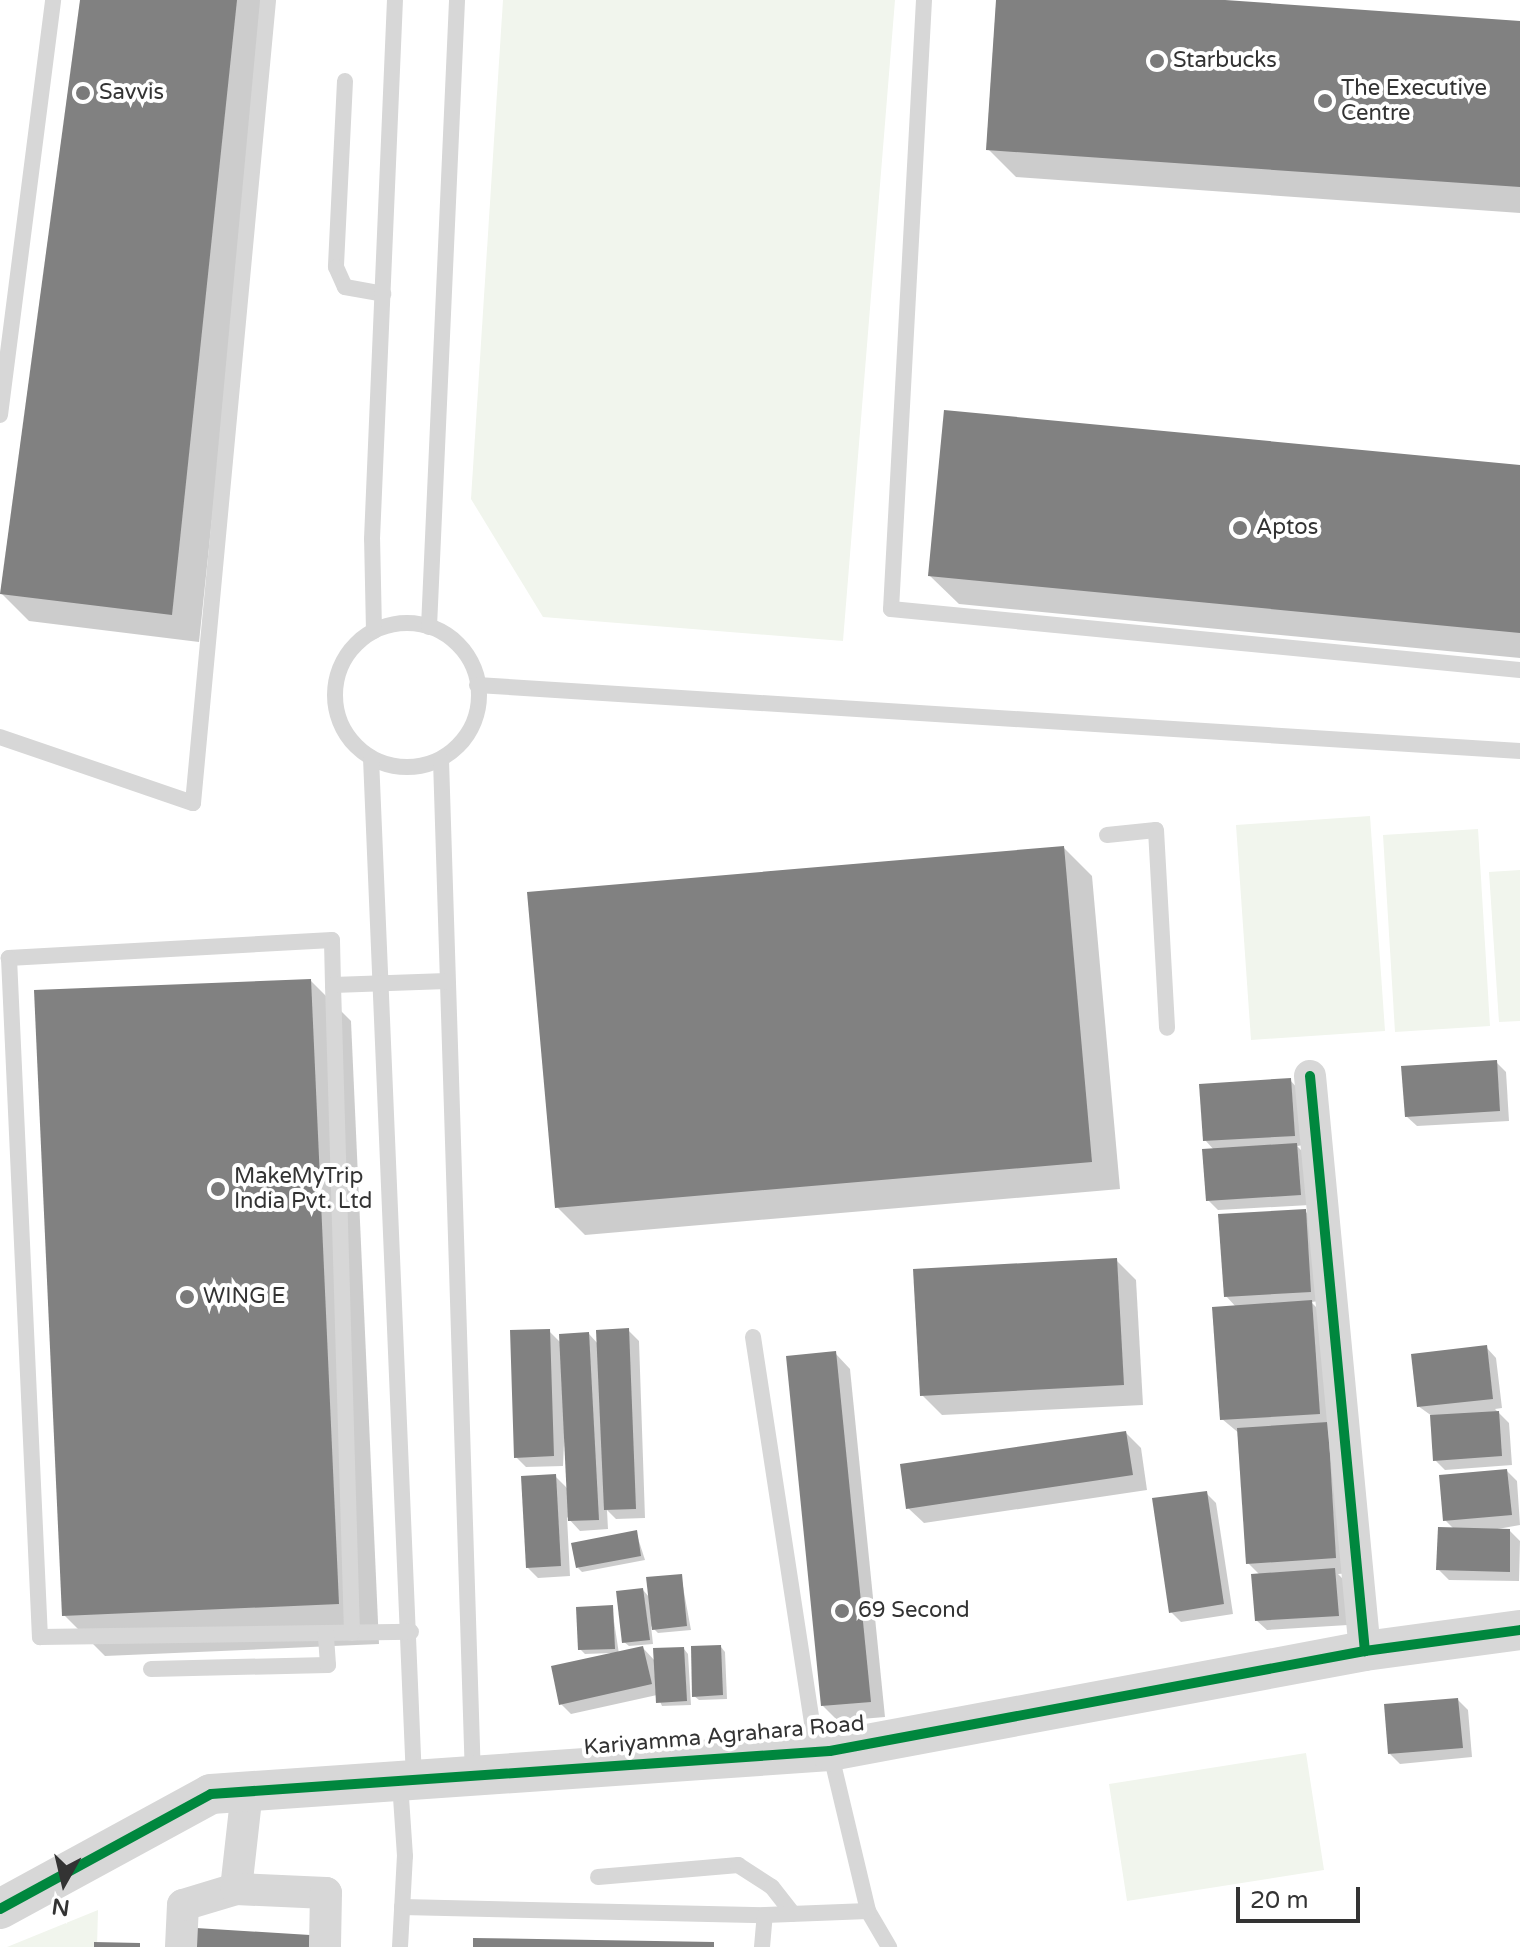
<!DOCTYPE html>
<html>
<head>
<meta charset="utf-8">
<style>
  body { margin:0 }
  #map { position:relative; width:1520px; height:1947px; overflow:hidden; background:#fff; font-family:"Varela Round",sans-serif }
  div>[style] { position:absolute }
  .green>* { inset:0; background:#f1f5ed }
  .shadow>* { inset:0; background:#0003 }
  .building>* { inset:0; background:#818181 }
  .service>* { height:16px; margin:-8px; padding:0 8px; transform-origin:8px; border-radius:8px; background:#d7d7d7 }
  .service>.ring { margin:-8px; padding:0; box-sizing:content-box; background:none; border:16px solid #d7d7d7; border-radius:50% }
  .minor>* { height:32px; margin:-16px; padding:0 16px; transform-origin:16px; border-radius:16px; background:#d7d7d7 }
  .tertiary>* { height:40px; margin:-20px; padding:0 20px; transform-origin:20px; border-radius:20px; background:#d7d7d7 }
  .cycleway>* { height:10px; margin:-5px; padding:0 5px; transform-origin:5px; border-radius:5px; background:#00873e }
  .dots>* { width:22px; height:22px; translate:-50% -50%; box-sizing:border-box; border:4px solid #fff; border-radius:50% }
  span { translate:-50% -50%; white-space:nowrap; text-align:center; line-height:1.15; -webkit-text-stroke:8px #fff; paint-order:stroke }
  .poi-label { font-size:22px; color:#333 }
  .left { translate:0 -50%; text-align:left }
  .street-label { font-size:22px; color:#333 }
  .north { position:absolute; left:24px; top:1843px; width:80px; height:80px; -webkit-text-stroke:6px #fff; paint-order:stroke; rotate:188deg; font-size:22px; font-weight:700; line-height:32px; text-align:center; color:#333 }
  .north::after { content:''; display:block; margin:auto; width:28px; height:36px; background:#333; clip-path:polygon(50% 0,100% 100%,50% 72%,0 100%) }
  .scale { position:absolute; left:1236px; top:1887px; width:124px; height:36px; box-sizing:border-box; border:4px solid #333; border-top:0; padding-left:10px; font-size:24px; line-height:28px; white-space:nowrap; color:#333; -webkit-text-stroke:6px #fff; paint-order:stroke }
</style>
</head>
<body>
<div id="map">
  <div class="green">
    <i style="clip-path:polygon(503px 0,895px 0,843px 641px,543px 617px,471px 499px)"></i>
    <i style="clip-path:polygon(1370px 816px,1385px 1031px,1251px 1040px,1236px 825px)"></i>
    <i style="clip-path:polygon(1478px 829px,1490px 1026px,1395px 1032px,1383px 835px)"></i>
    <i style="clip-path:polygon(1520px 870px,1520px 1021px,1499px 1022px,1489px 872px)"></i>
    <i style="clip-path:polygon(1306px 1753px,1324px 1870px,1127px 1901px,1109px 1784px)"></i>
    <i style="clip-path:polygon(98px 1910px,97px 1947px,7px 1947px)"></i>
  </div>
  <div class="shadow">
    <i style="clip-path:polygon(82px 0,267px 0,199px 642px,29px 621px,1px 593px)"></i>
    <i style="clip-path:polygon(998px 0,1197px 0,1520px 23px,1520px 213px,1016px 177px,988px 149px)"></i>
    <i style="clip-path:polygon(1520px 467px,1520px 658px,959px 604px,930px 576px)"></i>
    <i style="clip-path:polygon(1064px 848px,1092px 876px,1120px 1189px,585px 1235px,557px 1207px)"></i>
    <i style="clip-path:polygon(311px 981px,351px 1021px,379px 1644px,105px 1656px,64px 1615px)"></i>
    <i style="clip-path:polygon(1496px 1062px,1506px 1072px,1509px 1121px,1417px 1126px,1406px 1116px)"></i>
    <i style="clip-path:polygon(1290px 1080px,1300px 1091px,1304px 1145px,1297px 1146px,1307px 1156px,1310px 1205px,1218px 1210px,1208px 1200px,1215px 1151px,1205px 1140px)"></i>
    <i style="clip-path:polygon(1305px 1211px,1315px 1221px,1320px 1301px,1311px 1302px,1327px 1318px,1351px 1573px,1338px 1574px,1345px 1581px,1348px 1625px,1267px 1630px,1256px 1620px,1260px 1575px,1248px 1563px,1240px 1434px,1222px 1419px,1236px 1307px,1226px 1296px)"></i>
    <i style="clip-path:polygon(1116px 1260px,1136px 1280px,1143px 1405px,942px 1415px,922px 1395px)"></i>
    <i style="clip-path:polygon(628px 1330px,639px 1341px,645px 1518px,616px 1519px,607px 1510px,608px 1529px,580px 1531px,567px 1517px,570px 1576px,538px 1578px,528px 1568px,555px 1476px,569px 1490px,565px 1421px,563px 1466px,526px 1467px,516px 1457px,549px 1331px,562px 1344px,589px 1334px,599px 1345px)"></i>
    <i style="clip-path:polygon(1486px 1347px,1496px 1358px,1502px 1408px,1495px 1409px,1509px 1423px,1512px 1465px,1445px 1470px,1435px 1460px,1432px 1416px,1418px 1406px)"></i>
    <i style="clip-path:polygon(835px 1353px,850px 1369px,885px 1717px,838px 1721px,823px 1706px)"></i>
    <i style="clip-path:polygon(1126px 1433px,1141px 1448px,1147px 1490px,924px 1523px,908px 1508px)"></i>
    <i style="clip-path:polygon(1507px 1471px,1517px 1481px,1520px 1525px,1492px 1530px,1510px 1531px,1520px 1541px,1519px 1581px,1449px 1580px,1438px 1569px,1454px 1529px,1445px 1520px)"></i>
    <i style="clip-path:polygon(1206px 1493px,1216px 1503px,1233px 1614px,1181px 1622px,1171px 1612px)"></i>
    <i style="clip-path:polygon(636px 1532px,645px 1560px,582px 1572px,578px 1568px)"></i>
    <i style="clip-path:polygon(681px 1576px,691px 1630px,658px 1633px,651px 1626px,653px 1644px,629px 1646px,624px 1642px,643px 1590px,650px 1598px)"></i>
    <i style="clip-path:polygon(612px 1608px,619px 1654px,643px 1648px,656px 1662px,684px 1649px,688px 1654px,691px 1705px,662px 1706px,657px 1695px,571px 1714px,561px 1704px,612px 1653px,585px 1654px,580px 1649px)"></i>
    <i style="clip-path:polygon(721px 1647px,725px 1652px,727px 1699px,699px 1700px,694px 1696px)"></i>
    <i style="clip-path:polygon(1458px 1700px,1468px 1710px,1472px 1757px,1400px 1764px,1390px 1754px)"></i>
  </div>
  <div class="building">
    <i style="clip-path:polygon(80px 0,237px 0,172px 615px,0 594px)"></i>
    <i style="clip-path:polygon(996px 0,1225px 0,1520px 21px,1520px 187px,986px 150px)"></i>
    <i style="clip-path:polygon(944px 410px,1520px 465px,1520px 633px,928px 576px)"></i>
    <i style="clip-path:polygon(1064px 846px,1092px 1162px,555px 1208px,527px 892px)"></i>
    <i style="clip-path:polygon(311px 979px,339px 1604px,62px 1616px,34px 990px)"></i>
    <i style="clip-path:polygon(1497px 1060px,1500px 1111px,1405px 1117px,1401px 1066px)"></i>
    <i style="clip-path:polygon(1291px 1078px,1295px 1136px,1203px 1141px,1199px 1084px)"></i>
    <i style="clip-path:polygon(1297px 1143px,1301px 1195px,1206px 1201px,1202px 1149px)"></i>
    <i style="clip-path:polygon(1306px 1209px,1311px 1292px,1224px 1297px,1218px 1214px)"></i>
    <i style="clip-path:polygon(1117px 1258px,1124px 1385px,920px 1396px,913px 1269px)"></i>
    <i style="clip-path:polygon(1312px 1300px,1320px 1414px,1220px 1420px,1212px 1307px)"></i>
    <i style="clip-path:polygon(629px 1328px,636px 1509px,604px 1510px,596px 1330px)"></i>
    <i style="clip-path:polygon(550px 1329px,554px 1456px,514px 1458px,510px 1330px)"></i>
    <i style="clip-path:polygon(589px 1332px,599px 1520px,568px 1521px,559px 1334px)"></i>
    <i style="clip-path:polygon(1487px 1345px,1493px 1399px,1417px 1407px,1411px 1354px)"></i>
    <i style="clip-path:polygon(836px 1351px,871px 1702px,821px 1706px,786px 1356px)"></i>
    <i style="clip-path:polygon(1499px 1411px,1502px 1456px,1433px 1461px,1430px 1415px)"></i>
    <i style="clip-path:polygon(1328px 1422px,1336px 1558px,1246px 1564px,1237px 1428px)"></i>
    <i style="clip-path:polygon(1126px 1431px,1133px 1475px,906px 1509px,900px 1464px)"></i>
    <i style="clip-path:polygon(1507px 1469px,1512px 1515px,1443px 1521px,1439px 1475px)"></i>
    <i style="clip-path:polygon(556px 1474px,561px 1566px,526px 1568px,521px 1476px)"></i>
    <i style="clip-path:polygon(1207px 1491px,1224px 1604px,1169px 1613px,1152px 1498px)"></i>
    <i style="clip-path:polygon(1438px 1527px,1510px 1529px,1510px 1572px,1436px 1570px)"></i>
    <i style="clip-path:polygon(637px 1530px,641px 1556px,576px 1568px,571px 1543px)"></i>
    <i style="clip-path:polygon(1335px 1568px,1339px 1616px,1255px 1621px,1251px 1574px)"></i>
    <i style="clip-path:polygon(682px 1574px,687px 1626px,652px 1630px,646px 1577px)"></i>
    <i style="clip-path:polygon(643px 1588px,650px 1640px,622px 1643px,616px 1591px)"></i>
    <i style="clip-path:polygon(613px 1605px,615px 1649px,578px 1650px,576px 1607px)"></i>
    <i style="clip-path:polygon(721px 1645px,723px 1695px,692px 1697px,691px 1646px)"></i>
    <i style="clip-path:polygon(643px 1646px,652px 1684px,559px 1705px,551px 1666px)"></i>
    <i style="clip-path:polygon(684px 1647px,687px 1701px,656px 1703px,653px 1648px)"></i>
    <i style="clip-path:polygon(1458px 1698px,1463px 1748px,1388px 1754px,1384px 1704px)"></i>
    <i style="clip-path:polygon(196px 1928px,310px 1935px,309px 1947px,195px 1947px)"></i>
    <i style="clip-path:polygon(473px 1938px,714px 1942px,714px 1947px,473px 1947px)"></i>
    <i style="clip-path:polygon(94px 1942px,140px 1943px,140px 1947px,94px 1947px)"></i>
  </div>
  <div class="service">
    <i style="left:924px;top:0;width:610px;rotate:93.1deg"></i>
    <i style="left:891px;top:609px;width:632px;rotate:5.54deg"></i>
    <i style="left:345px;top:81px;width:186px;rotate:92.8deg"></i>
    <i style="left:336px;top:267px;width:22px;rotate:66deg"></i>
    <i style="left:345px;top:287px;width:39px;rotate:10deg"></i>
    <i style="left:0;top:415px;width:418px;rotate:-82.7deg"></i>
    <i class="ring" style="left:335px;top:623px;width:128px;height:128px"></i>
    <i style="left:429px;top:627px;width:628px;rotate:-87.44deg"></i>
    <i style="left:374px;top:631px;width:92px;rotate:-91.2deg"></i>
    <i style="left:372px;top:539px;width:539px;rotate:-87.56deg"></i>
    <i style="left:477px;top:685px;width:1045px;rotate:3.62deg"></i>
    <i style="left:0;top:737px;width:204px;rotate:18.9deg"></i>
    <i style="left:193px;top:803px;width:806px;rotate:-84.66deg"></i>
    <i style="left:371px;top:758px;width:1022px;rotate:87.59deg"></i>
    <i style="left:441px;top:760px;width:1018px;rotate:88.2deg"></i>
    <i style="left:1107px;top:835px;width:49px;rotate:-5.8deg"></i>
    <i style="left:1156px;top:830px;width:198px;rotate:86.8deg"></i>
    <i style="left:333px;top:985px;width:45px;rotate:-91.3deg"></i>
    <i style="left:332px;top:940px;width:324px;rotate:176.8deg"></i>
    <i style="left:9px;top:958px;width:680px;rotate:87.39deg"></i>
    <i style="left:40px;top:1637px;width:371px;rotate:-0.8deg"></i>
    <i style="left:753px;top:1337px;width:418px;rotate:81.3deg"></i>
    <i style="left:352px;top:1633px;width:648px;rotate:-91.68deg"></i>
    <i style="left:333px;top:985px;width:114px;rotate:-2deg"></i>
    <i style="left:151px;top:1669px;width:177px;rotate:-1.3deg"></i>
    <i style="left:328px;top:1665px;width:32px;rotate:-94deg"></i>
    <i style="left:830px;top:1751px;width:164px;rotate:76.6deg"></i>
    <i style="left:868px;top:1911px;width:42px;rotate:59.7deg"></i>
    <i style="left:598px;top:1877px;width:141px;rotate:-4.9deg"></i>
    <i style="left:738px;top:1865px;width:40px;rotate:32.9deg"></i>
    <i style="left:772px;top:1887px;width:34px;rotate:52deg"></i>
    <i style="left:402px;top:1907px;width:363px;rotate:1.3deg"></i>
    <i style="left:765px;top:1915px;width:103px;rotate:-2.2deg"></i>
    <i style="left:400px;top:1947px;width:91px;rotate:-86.9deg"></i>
    <i style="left:405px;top:1856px;width:74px;rotate:-93.9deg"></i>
    <i style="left:762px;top:1947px;width:32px;rotate:-85deg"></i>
  </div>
  <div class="minor">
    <i style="left:1310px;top:1076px;width:578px;rotate:84.54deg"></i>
    <i style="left:236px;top:1889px;width:99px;rotate:-83.6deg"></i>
    <i style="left:181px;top:1947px;width:42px;rotate:-87.3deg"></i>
    <i style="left:183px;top:1905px;width:55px;rotate:-16.8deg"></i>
    <i style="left:236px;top:1889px;width:90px;rotate:2.5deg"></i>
    <i style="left:326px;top:1893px;width:54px;rotate:91.1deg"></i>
  </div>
  <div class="tertiary">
    <i style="left:0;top:1909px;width:240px;rotate:-28.6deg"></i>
    <i style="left:211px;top:1794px;width:620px;rotate:-3.97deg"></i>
    <i style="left:830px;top:1751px;width:544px;rotate:-10.59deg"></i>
    <i style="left:1365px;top:1651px;width:156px;rotate:-7.7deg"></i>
  </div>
  <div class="cycleway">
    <i style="left:1310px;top:1076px;width:578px;rotate:84.54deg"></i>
    <i style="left:0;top:1909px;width:240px;rotate:-28.6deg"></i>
    <i style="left:211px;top:1794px;width:620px;rotate:-3.97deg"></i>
    <i style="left:830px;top:1751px;width:544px;rotate:-10.59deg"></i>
    <i style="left:1365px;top:1651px;width:156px;rotate:-7.7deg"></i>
  </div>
  <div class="dots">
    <i style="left:1157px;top:61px;background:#7a7a7a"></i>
    <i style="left:83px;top:93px;background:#7a7a7a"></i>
    <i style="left:1325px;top:101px;background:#7a7a7a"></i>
    <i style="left:1240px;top:528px;background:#7a7a7a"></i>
    <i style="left:218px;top:1189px;background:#7a7a7a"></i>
    <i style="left:187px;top:1297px;background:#7a7a7a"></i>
    <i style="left:842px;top:1611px;background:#7a7a7a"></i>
  </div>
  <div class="poi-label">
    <span class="left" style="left:1173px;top:61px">Starbucks</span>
    <span class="left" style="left:1341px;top:101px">The Executive<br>Centre</span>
    <span class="left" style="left:99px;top:93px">Savvis</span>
    <span class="left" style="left:1256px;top:528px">Aptos</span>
    <span class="left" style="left:234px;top:1189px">MakeMyTrip<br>India Pvt. Ltd</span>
    <span class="left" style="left:203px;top:1297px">WING E</span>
    <span class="left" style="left:858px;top:1611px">69 Second</span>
  </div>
  <div class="street-label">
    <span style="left:724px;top:1736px;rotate:-5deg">Kariyamma Agrahara Road</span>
  </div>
  <div class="north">N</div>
  <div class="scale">20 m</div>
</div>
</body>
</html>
